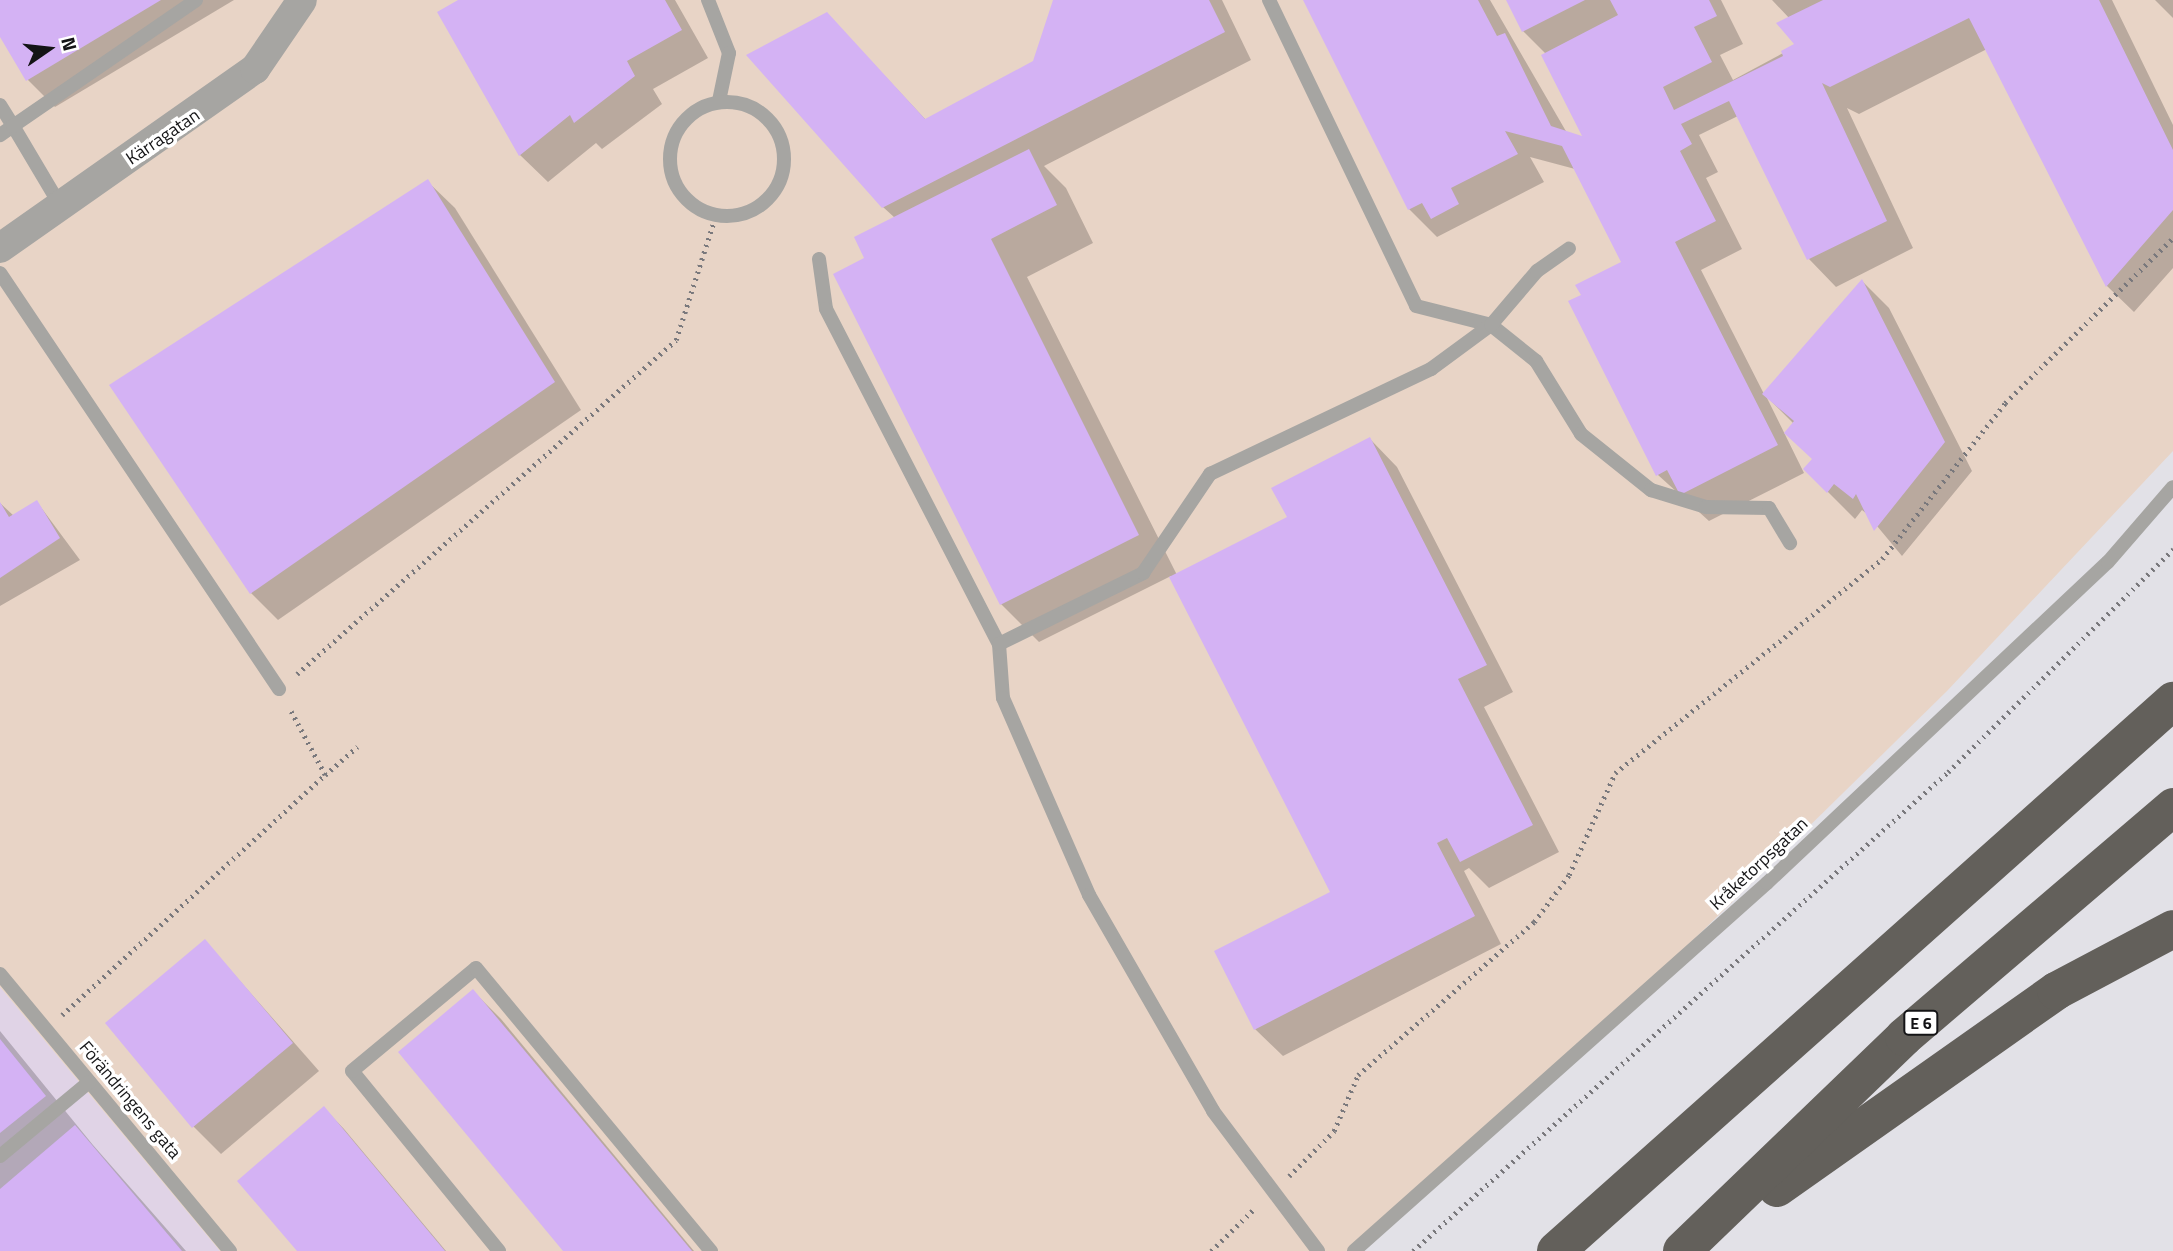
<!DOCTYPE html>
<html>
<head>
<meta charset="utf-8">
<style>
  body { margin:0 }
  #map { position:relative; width:2173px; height:1251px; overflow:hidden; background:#e2e1e7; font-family:"Titillium Web",sans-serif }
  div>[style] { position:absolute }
  .commercial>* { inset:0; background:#e0d3e6 }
  .industrial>* { inset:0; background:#e8d4c6 }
  .shadow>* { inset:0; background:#0003 }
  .building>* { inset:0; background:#d4b2f4 }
  .path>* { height:4.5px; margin-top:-2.25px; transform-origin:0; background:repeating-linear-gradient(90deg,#79787c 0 2px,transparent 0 7px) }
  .service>* { height:14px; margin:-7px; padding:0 7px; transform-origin:7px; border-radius:7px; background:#a6a5a2 }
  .service>.ring { margin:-7px; padding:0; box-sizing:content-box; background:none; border:14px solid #a6a5a2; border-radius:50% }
  .minor>* { height:30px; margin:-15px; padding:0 15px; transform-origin:15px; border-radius:15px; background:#a6a5a2 }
  .motorway>* { height:38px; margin:-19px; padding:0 19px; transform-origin:19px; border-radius:19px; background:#63605b }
  span { translate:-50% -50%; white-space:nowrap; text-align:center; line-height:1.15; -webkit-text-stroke:7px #fff; paint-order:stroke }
  .shield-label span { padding:2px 5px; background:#fff; border:2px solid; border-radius:5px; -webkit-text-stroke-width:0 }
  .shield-label { font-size:16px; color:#141416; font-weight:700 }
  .street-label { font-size:18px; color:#141416 }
  .north { position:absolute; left:14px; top:14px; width:70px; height:70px; -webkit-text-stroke:5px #fff; paint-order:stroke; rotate:76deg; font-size:19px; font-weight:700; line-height:28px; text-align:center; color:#141416 }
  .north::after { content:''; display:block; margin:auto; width:24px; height:32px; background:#141416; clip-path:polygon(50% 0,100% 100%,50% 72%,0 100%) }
</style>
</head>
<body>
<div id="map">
  <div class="commercial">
    <i style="clip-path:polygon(0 987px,220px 1251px,0 1251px)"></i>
  </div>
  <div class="industrial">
    <i style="clip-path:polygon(0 0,2173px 0,2173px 451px,1947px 691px,1571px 1060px,1356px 1251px,220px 1251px,0 987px)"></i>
  </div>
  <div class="shadow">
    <i style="clip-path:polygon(0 0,234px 0,55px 107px,28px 80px,0 34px)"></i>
    <i style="clip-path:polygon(462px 0,675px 0,708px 58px,653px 89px,662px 104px,602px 149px,596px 143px,548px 182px,520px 155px,440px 13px)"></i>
    <i style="clip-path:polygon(1055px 0,1222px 0,1251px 60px,1044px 166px,1066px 188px,1093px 243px,1027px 277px,1177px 575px,1289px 518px,1370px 439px,1397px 467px,1513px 692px,1484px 707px,1559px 852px,1489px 888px,1469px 868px,1464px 871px,1501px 944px,1283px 1056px,1255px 1029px,1333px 892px,1171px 576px,1039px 642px,1001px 604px,867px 259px,895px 218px,883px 207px,827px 14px,926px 120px,1034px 63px)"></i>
    <i style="clip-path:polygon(1305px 0,1490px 0,1567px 133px,1586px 139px,1546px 54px,1523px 31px,1508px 0,1721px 0,1743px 44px,1720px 55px,1733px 80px,1796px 46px,1790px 19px,1772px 0,2112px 0,2173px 125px,2173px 268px,2134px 312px,2107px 286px,1987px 49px,1859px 114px,1847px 108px,1913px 248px,1836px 287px,1809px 259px,1738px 116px,1699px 135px,1718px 172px,1706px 178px,1742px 249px,1701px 270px,1764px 394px,1862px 281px,1889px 308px,1972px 471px,1902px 556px,1867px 514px,1862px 510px,1855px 519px,1805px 469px,1814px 460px,1794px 424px,1766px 396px,1804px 473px,1709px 521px,1658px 475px,1583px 296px,1623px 263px,1575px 169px,1530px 157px,1544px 182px,1437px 237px,1409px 209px)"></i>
    <i style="clip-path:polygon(2155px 0,2173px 0,2173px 18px)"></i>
    <i style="clip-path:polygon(427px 181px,455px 208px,581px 410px,278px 620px,251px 593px)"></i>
    <i style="clip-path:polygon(37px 502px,80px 560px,0 606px,0 503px,14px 516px)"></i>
    <i style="clip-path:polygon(205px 941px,319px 1071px,221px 1154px,193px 1126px)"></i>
    <i style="clip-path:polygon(473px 991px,501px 1019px,694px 1251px,566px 1251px)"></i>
    <i style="clip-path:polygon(0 1031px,93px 1145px,186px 1251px,0 1251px)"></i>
    <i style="clip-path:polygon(324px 1108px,344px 1129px,446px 1251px,299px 1251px)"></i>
  </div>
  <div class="building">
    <i style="clip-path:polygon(0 0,161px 0,26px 81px,0 37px)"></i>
    <i style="clip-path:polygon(458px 0,665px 0,682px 30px,627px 61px,635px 76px,574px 123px,570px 115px,519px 156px,437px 12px)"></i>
    <i style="clip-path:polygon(1053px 0,1209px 0,1225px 32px,882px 208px,746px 55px,827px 12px,925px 119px,1033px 61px)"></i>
    <i style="clip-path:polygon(1303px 0,1478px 0,1497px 36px,1505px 33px,1551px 126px,1582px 136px,1541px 55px,1618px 15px,1610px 0,1709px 0,1717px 16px,1694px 27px,1712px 62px,1663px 87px,1674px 110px,1783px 56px,1781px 51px,1794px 44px,1776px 23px,1823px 0,2099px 0,2173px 150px,2173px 210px,2106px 287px,1969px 18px,1830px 87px,1822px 83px,1887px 221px,1807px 260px,1729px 101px,1681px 124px,1692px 144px,1680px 151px,1716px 221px,1675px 242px,1778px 445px,1680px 495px,1667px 470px,1656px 476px,1568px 301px,1581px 295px,1575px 285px,1621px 262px,1562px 146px,1505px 131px,1518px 154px,1451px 188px,1459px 204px,1431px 219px,1422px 203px,1408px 210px)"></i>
    <i style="clip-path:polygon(1506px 0,1585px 0,1522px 32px)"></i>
    <i style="clip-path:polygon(1029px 149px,1057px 205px,991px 239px,1139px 535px,1000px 605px,833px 274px,864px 258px,854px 237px)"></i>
    <i style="clip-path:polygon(428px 179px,555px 382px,250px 594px,109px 385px)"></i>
    <i style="clip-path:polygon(1862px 279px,1945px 442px,1874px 531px,1856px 494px,1853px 499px,1834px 484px,1827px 493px,1803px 469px,1812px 459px,1784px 433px,1794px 421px,1762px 394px)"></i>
    <i style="clip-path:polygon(1370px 437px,1487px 665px,1458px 679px,1533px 825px,1460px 862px,1447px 838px,1437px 843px,1475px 916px,1254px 1030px,1214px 951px,1330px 892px,1169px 577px,1287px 517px,1271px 488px)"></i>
    <i style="clip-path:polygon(37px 500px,60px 538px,0 578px,0 502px,9px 517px)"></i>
    <i style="clip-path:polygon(205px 939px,293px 1043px,192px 1128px,105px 1023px)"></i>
    <i style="clip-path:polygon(473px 989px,692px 1251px,563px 1251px,398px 1052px)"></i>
    <i style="clip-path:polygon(0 1039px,46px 1096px,0 1133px)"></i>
    <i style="clip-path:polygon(324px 1106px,445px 1251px,297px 1251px,237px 1181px)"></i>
    <i style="clip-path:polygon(75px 1125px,182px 1251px,0 1251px,0 1189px)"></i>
  </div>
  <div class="path">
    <i style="left:297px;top:674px;width:505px;rotate:-41.39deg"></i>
    <i style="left:676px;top:340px;width:131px;rotate:-72.3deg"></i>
    <i style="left:325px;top:775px;width:43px;rotate:-41.2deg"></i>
    <i style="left:62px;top:1015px;width:356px;rotate:-42.4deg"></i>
    <i style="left:325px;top:775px;width:76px;rotate:-118.2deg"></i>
    <i style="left:1289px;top:1176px;width:64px;rotate:-45deg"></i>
    <i style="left:1334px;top:1131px;width:61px;rotate:-66.8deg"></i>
    <i style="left:1358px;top:1075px;width:233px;rotate:-41deg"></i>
    <i style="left:1534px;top:922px;width:59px;rotate:-53.3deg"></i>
    <i style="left:1569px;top:875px;width:112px;rotate:-65.7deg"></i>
    <i style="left:1615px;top:773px;width:342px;rotate:-38.7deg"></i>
    <i style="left:1882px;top:559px;width:199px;rotate:-51.7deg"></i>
    <i style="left:2005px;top:403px;width:235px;rotate:-44.5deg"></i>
    <i style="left:1211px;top:1251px;width:62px;rotate:-44.3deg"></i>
    <i style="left:1413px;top:1251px;width:718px;rotate:-41.84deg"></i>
    <i style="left:1948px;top:772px;width:317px;rotate:-44.7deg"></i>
  </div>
  <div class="service">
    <i style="left:708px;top:0;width:57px;rotate:68.4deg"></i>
    <i style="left:729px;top:53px;width:49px;rotate:101.8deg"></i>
    <i style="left:1269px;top:0;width:339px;rotate:64.3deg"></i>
    <i style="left:1416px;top:306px;width:77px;rotate:14.2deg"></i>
    <i style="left:1491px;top:325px;width:58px;rotate:38.7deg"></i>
    <i style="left:1536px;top:361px;width:86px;rotate:58.3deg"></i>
    <i style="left:1581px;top:434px;width:90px;rotate:38.7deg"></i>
    <i style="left:1651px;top:490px;width:58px;rotate:17.2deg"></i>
    <i style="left:1706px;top:507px;width:63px;rotate:0.9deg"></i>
    <i style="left:1769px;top:508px;width:41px;rotate:59deg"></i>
    <i class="ring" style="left:670px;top:102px;width:100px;height:100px"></i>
    <i style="left:0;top:105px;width:25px;rotate:58deg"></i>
    <i style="left:13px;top:126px;width:16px;rotate:145deg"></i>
    <i style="left:60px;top:205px;width:92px;rotate:-120.7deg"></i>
    <i style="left:13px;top:126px;width:222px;rotate:-34.5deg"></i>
    <i style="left:819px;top:259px;width:50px;rotate:82deg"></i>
    <i style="left:826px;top:309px;width:377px;rotate:62.7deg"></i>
    <i style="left:999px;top:644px;width:54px;rotate:85.8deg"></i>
    <i style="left:1003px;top:698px;width:215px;rotate:66.4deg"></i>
    <i style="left:1089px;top:895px;width:249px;rotate:60.1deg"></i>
    <i style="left:1213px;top:1111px;width:175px;rotate:53.1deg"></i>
    <i style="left:0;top:273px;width:501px;rotate:56.15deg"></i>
    <i style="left:999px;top:644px;width:161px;rotate:-26.2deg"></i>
    <i style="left:1143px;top:573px;width:120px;rotate:-55.9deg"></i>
    <i style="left:1210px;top:474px;width:245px;rotate:-25.4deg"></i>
    <i style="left:1431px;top:369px;width:74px;rotate:-36.3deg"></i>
    <i style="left:1491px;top:325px;width:71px;rotate:-49.6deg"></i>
    <i style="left:1537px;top:271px;width:39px;rotate:-35deg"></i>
    <i style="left:0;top:974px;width:360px;rotate:50.3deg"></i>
    <i style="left:0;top:1156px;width:116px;rotate:-39.7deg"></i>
    <i style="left:499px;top:1251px;width:232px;rotate:-129.2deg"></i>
    <i style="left:352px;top:1071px;width:161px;rotate:-39.7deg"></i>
    <i style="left:476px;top:968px;width:368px;rotate:50.3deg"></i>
    <i style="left:1354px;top:1251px;width:553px;rotate:-41.7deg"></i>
    <i style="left:1767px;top:883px;width:468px;rotate:-43.3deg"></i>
    <i style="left:2108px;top:562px;width:99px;rotate:-49.1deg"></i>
  </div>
  <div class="minor">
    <i style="left:0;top:248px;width:312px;rotate:-35.1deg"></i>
    <i style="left:255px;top:69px;width:83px;rotate:-55.7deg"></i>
  </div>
  <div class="motorway">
    <i style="left:1777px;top:1188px;width:342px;rotate:-35.2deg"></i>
    <i style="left:2056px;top:991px;width:132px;rotate:-27.9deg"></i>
    <i style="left:1556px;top:1251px;width:827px;rotate:-41.71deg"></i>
    <i style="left:1682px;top:1251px;width:308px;rotate:-43.9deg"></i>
    <i style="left:1904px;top:1037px;width:354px;rotate:-40.5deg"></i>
  </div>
  <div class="shield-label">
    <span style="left:1921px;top:1023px">E 6</span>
  </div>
  <div class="street-label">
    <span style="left:163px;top:137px;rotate:-34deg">Kärragatan</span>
    <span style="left:1759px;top:864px;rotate:-43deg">Kråketorpsgatan</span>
    <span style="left:130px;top:1100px;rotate:50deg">Förändringens gata</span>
  </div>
  <div class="north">N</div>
</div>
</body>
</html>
